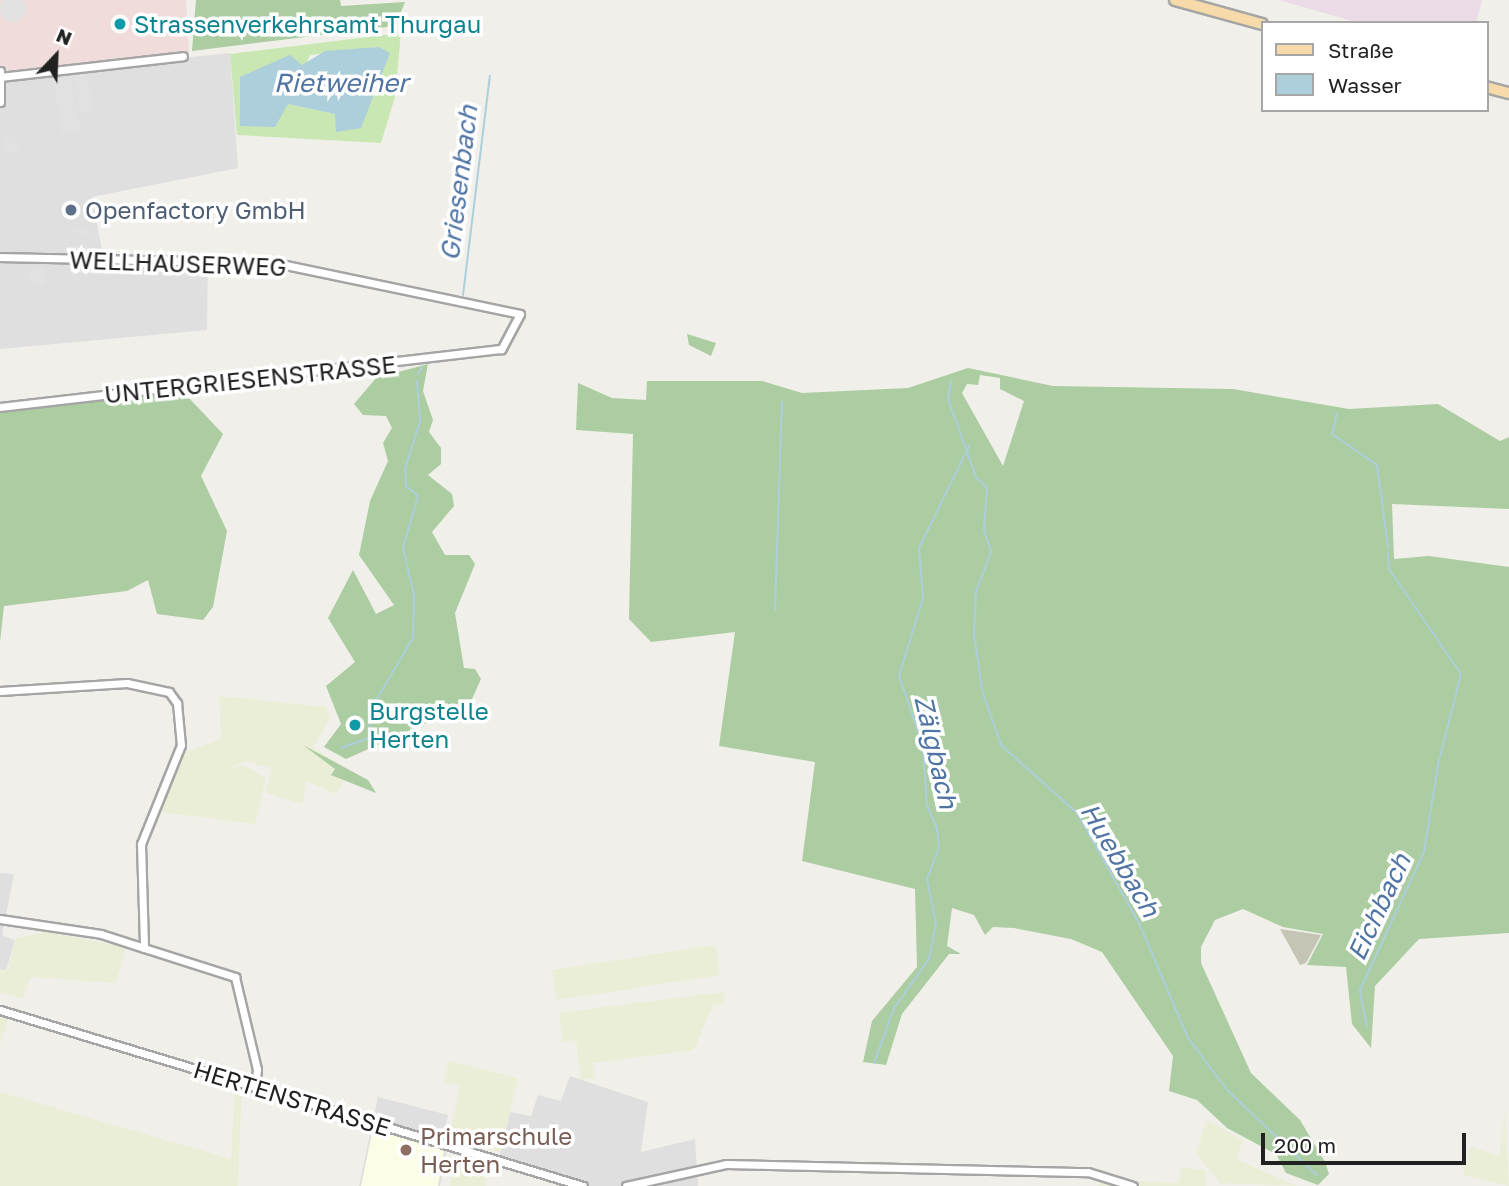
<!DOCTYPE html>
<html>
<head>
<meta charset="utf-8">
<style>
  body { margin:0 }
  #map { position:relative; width:1509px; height:1186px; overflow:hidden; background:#f1efe9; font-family:"Golos Text",sans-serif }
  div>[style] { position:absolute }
  .residential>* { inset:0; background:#dfdfdf }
  .commercial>* { inset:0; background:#f0dcda }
  .industrial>* { inset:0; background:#eadbe6 }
  .education>* { inset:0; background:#fcfde6 }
  .construction>* { inset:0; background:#c4c5b5 }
  .farmland>* { inset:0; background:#ebeed6 }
  .grass>* { inset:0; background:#c9e7b3 }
  .forest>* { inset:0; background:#abcda1 }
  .parking>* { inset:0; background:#e1e1e1 }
  .round { border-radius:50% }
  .water>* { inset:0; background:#adcedb }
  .stream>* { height:2px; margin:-1px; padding:0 1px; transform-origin:1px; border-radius:1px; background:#adcedb }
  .roads { filter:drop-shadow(2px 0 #a5a5a5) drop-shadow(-2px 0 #a5a5a5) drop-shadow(0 2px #a5a5a5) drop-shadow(0 -2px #a5a5a5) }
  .minor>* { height:7px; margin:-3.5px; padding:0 3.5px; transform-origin:3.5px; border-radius:3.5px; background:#fff }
  .primary>* { height:10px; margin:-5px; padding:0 5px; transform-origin:5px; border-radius:5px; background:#f6daa9 }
  .dots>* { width:19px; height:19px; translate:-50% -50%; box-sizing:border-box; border:4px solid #fff; border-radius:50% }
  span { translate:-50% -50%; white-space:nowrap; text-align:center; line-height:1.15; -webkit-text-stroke:7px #fff; paint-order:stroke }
  .culture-label { font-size:24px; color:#0d838f }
  .left { translate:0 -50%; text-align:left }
  .service-label { font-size:24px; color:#4e5e75 }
  .street-label { font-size:24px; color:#212121 }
  .education-label { font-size:24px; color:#785e54 }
  .water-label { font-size:26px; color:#5075a4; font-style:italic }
  .legend { position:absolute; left:1261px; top:21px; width:228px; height:91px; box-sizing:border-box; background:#fff; border:2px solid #a6a6a6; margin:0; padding:9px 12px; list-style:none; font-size:21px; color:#212121 }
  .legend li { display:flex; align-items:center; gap:14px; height:35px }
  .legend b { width:35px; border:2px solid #a6a6a6 }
  .north { position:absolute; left:21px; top:21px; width:70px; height:70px; -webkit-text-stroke:5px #fff; paint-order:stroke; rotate:23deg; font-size:19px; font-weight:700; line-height:28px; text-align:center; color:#212121 }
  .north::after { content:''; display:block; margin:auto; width:24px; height:32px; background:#212121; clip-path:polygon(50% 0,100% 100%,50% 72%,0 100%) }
  .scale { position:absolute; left:1261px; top:1133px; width:205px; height:32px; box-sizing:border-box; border:4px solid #212121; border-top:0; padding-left:9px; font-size:21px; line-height:24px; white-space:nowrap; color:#212121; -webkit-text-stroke:5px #fff; paint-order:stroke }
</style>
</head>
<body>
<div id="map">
  <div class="residential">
    <i style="clip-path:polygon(230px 53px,238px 168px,92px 197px,103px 255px,208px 258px,207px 330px,0 349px,0 77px)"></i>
    <i style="clip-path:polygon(0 873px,14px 874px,2px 935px,15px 940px,6px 971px,0 969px)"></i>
    <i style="clip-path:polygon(570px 1076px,648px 1102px,641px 1152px,695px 1139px,698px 1186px,573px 1186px,447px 1148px,440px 1186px,359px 1186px,378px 1097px,448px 1115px,443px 1140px,499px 1158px,510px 1112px,531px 1116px,538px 1095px,561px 1101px)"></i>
  </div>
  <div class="commercial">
    <i style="clip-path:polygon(0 0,186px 0,189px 52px,0 74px)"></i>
  </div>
  <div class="industrial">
    <i style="clip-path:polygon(1279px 0,1482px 0,1476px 23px,1359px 23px)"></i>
  </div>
  <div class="education">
    <i style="clip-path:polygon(374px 1123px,445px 1144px,438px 1186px,361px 1186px)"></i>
  </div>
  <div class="construction">
    <i style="clip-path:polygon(1280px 929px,1321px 935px,1306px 963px,1300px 965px)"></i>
  </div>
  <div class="farmland">
    <i style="clip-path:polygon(219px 696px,326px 707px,330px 719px,313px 747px,350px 771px,336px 794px,307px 781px,302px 804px,266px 793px,272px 768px,245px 761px,226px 769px,244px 765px,266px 778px,255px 824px,161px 812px,182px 753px,221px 739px)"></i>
    <i style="clip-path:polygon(47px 932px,126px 947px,116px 983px,30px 977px,23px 998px,0 992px,0 970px,7px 971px,16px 938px)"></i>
    <i style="clip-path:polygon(715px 945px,720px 975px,557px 1000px,552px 970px)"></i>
    <i style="clip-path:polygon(723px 992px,725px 1003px,713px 1005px,694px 1050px,593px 1063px,595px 1078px,581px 1080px,576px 1040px,563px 1042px,559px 1013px)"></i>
    <i style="clip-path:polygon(0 1010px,242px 1084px,238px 1186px,0 1186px,0 1092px,231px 1159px,235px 1085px,9px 1016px,0 1045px)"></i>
    <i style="clip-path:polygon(449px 1061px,518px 1078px,500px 1152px,448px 1140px,460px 1087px,444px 1082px)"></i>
    <i style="clip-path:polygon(1505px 1113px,1509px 1186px,1463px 1175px,1471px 1147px,1499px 1156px)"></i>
    <i style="clip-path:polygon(1207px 1120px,1243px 1140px,1236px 1159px,1297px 1186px,1220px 1183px,1196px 1153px)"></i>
    <i style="clip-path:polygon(454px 1156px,487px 1164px,485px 1186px,450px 1186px)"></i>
    <i style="clip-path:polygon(1181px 1167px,1206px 1170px,1205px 1186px,1099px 1186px,1101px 1179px,1179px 1183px)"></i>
  </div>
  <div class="grass">
    <i style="clip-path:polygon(evenodd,401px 33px,395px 97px,381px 143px,237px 135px,230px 54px,401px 33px,379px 47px,336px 132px,336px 114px,288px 104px,310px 55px,379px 47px)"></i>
  </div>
  <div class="forest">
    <i style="clip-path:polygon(196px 0,340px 0,341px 6px,405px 2px,395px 26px,192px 51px)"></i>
    <i style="clip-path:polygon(687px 334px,716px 343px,711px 356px,689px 345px)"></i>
    <i style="clip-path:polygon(428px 364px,423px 391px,433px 420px,429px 432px,441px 448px,441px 464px,428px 475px,452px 494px,454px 506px,432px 532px,445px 555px,469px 555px,475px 564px,455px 613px,464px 668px,475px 669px,481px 679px,472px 699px,442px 716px,346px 759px,324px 747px,341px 724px,326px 686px,355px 662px,328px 618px,353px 570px,376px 614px,394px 605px,359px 555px,370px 501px,388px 461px,383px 443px,392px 428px,386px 416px,363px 415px,354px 404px,376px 378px)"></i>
    <i style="clip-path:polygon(evenodd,968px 368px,1053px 386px,1233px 389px,1349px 409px,1438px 404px,1500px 441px,1509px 437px,1509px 509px,1392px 504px,1394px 559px,1429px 556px,1509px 567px,1509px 933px,1419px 939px,1375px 986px,1371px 1048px,1352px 1024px,1346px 967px,1307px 965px,1323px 934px,1283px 927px,1243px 909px,1215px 920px,1201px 947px,1201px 963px,1251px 1073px,1300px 1120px,1325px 1162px,1329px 1174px,1318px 1185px,1286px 1173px,1276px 1154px,1227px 1128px,1197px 1100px,1169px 1091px,1173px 1056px,1102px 952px,1071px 939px,1014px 928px,993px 927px,985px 935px,974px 915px,952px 908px,947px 946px,961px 954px,949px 954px,902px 1014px,886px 1065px,863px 1062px,872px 1021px,917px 967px,915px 889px,802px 861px,815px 762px,719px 746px,735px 632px,651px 642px,629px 619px,633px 434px,576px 430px,578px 383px,612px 398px,646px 400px,647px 381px,762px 381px,802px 393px,908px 388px,968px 368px,980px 375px,1000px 378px,1000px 389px,1024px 401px,1003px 466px,962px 393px,967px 384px,978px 385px,980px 375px)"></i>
    <i style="clip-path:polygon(153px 395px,189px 398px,223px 434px,201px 476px,227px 531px,213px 607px,203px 620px,157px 614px,148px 580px,127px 591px,4px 606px,0 642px,0 409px)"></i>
    <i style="clip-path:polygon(303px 745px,368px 780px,376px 793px,331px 775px,335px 769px)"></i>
  </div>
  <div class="parking">
    <i class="round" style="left:0;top:-4px;width:26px;height:26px"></i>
    <i style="clip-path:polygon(84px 74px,96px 111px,79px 113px,73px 75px)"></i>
    <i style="clip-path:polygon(71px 76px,81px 132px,62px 134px,53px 79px)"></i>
    <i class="round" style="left:3px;top:137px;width:16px;height:16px"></i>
    <i style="clip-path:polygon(74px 225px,99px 235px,97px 240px,76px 232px,68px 236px)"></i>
    <i class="round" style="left:29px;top:267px;width:18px;height:18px"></i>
  </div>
  <div class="water">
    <i style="clip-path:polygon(379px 47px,390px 53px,361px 128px,336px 132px,335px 114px,288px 104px,275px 127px,240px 126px,240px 77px,290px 55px,302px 65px,325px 51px)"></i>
  </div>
  <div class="stream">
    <i style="left:463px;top:295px;width:221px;rotate:-83deg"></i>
    <i style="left:418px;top:374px;width:8px;rotate:-60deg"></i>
    <i style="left:951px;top:380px;width:19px;rotate:99deg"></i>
    <i style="left:948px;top:399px;width:83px;rotate:70.3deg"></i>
    <i style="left:976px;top:477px;width:16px;rotate:45deg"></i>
    <i style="left:987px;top:488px;width:42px;rotate:94.1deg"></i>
    <i style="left:984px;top:530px;width:23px;rotate:72deg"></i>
    <i style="left:991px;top:552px;width:43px;rotate:110.6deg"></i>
    <i style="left:976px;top:592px;width:42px;rotate:92.7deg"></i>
    <i style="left:974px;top:634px;width:57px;rotate:81.9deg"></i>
    <i style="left:982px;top:690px;width:58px;rotate:70.9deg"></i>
    <i style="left:1001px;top:745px;width:102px;rotate:41.8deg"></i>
    <i style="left:1077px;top:813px;width:126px;rotate:60.6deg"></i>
    <i style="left:1139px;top:923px;width:125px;rotate:66.9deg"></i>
    <i style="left:1188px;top:1038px;width:65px;rotate:53.1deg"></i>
    <i style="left:1227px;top:1090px;width:124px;rotate:43.4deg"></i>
    <i style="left:1337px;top:413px;width:22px;rotate:103deg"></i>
    <i style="left:1332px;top:434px;width:55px;rotate:34.6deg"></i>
    <i style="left:1377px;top:465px;width:83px;rotate:82.4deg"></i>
    <i style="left:1388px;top:552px;width:17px;rotate:87deg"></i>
    <i style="left:1389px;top:569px;width:127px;rotate:55.6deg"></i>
    <i style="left:1461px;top:674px;width:86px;rotate:104.2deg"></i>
    <i style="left:775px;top:610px;width:208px;rotate:-88.1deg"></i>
    <i style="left:341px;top:748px;width:30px;rotate:-20deg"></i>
    <i style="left:369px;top:738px;width:31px;rotate:-84deg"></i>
    <i style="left:372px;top:707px;width:80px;rotate:-59.3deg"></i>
    <i style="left:413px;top:638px;width:43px;rotate:-88.7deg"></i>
    <i style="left:414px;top:595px;width:48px;rotate:-103.2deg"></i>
    <i style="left:403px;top:548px;width:54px;rotate:-73.9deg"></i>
    <i style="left:418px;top:496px;width:16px;rotate:-140deg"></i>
    <i style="left:406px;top:486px;width:17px;rotate:-93deg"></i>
    <i style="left:405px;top:469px;width:50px;rotate:-72.6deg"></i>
    <i style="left:420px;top:421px;width:40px;rotate:-94.3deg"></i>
    <i style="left:1367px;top:1027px;width:38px;rotate:-101deg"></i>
    <i style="left:1360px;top:990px;width:152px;rotate:-65.1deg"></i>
    <i style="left:1424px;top:852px;width:94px;rotate:-80.8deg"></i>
    <i style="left:874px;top:1063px;width:59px;rotate:-70deg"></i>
    <i style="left:894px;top:1008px;width:60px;rotate:-54.5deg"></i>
    <i style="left:929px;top:959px;width:36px;rotate:-79deg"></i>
    <i style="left:936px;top:924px;width:46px;rotate:-101.3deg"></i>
    <i style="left:927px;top:879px;width:33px;rotate:-69deg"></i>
    <i style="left:939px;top:848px;width:20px;rotate:-96deg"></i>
    <i style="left:937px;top:828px;width:24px;rotate:-114deg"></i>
    <i style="left:927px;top:806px;width:60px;rotate:-93.8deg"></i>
    <i style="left:923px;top:746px;width:74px;rotate:-108.9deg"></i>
    <i style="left:899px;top:676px;width:82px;rotate:-72.9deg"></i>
    <i style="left:923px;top:598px;width:50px;rotate:-94.6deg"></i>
    <i style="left:919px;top:548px;width:114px;rotate:-63.9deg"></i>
  </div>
  <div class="roads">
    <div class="minor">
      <i style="left:0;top:71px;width:31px;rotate:90deg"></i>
      <i style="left:0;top:77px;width:184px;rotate:-6.5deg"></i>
      <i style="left:0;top:257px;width:276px;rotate:1.2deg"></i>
      <i style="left:276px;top:263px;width:249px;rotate:11.8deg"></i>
      <i style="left:520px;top:314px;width:40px;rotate:118deg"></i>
      <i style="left:501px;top:349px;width:504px;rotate:173.4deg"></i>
      <i style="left:0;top:691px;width:127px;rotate:-3.6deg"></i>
      <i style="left:127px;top:683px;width:43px;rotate:12.1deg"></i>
      <i style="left:169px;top:692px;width:14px;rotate:54deg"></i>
      <i style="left:177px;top:703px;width:42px;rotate:84.6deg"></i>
      <i style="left:181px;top:745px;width:107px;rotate:112deg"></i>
      <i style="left:141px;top:844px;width:104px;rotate:88.3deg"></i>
      <i style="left:144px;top:948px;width:96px;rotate:17.7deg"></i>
      <i style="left:235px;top:977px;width:95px;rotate:76.6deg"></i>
      <i style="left:257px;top:1069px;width:18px;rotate:96deg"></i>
      <i style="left:0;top:919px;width:102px;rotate:8.4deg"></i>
      <i style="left:101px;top:934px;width:45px;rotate:18deg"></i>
      <i style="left:0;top:1010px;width:609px;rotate:16.8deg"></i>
      <i style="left:626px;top:1186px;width:102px;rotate:-12.4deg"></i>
      <i style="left:726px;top:1164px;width:362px;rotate:1.3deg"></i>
      <i style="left:1088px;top:1172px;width:47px;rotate:17.3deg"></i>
    </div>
    <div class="primary">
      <i style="left:1175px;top:0;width:90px;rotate:15.4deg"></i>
      <i style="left:1486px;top:87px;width:24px;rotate:15deg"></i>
    </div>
  </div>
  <div class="dots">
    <i style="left:120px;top:24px;background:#0f9aa8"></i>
    <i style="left:71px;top:210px;background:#5c6f8a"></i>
    <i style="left:355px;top:725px;background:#0f9aa8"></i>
    <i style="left:406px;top:1150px;background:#8d6e63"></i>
  </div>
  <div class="culture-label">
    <span class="left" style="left:134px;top:24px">Strassenverkehrsamt Thurgau</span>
    <span class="left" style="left:369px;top:725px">Burgstelle<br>Herten</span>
  </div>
  <div class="service-label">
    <span class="left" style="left:85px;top:210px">Openfactory GmbH</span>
  </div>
  <div class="street-label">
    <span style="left:178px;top:263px;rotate:2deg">WELLHAUSERWEG</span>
    <span style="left:250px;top:379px;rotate:-6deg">UNTERGRIESENSTRASSE</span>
    <span style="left:292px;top:1098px;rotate:17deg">HERTENSTRASSE</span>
  </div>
  <div class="education-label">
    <span class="left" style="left:420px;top:1150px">Primarschule<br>Herten</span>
  </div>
  <div class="water-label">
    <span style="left:341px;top:83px">Rietweiher</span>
    <span style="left:459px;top:183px;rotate:-83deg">Griesenbach</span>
    <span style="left:936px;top:752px;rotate:77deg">Zälgbach</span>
    <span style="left:1120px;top:860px;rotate:59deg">Huebbach</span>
    <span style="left:1379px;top:907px;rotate:-65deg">Eichbach</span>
  </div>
  <ul class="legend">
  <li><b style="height:9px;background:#f6daa9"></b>Straße</li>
  <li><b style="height:19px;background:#adcedb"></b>Wasser</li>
  </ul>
  <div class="north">N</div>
  <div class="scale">200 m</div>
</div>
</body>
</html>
